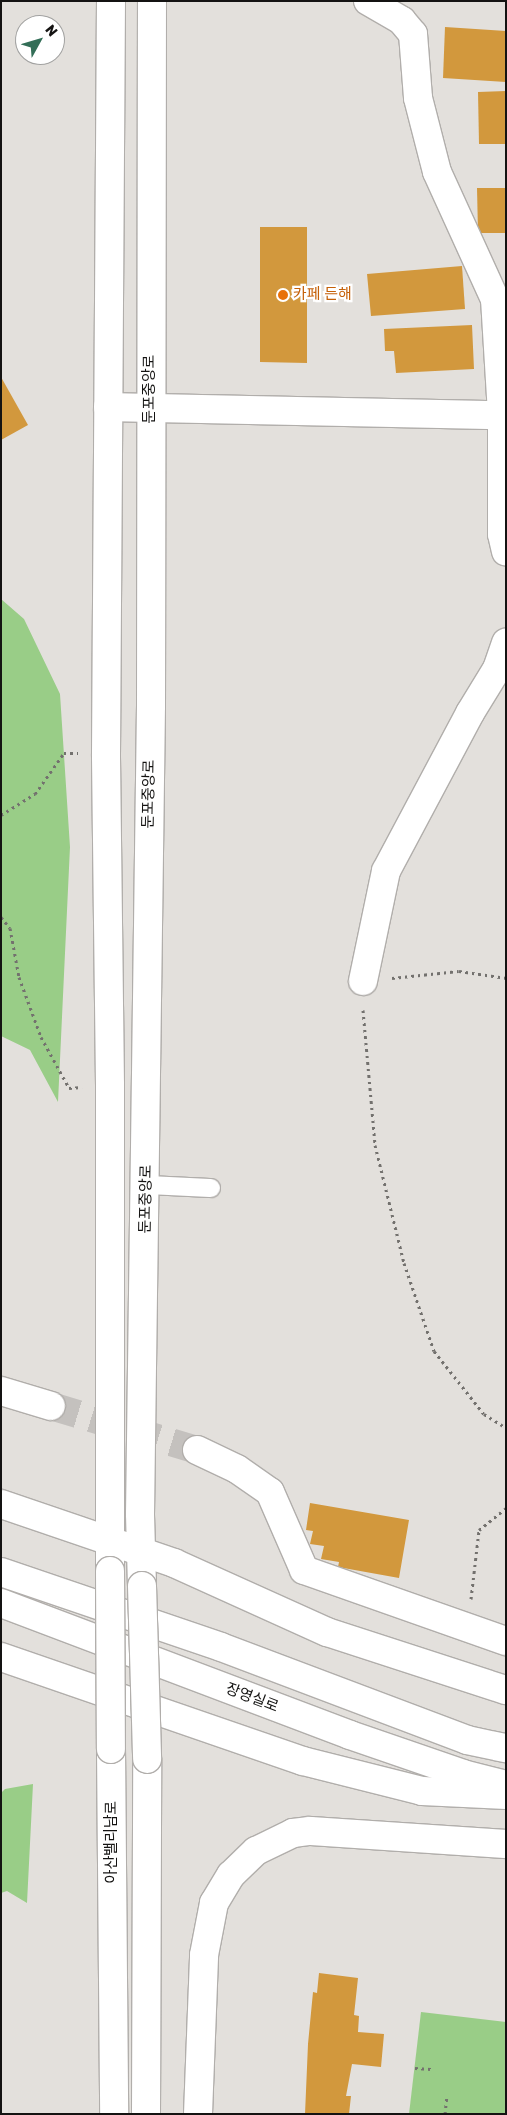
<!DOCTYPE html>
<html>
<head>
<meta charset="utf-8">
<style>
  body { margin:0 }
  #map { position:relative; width:507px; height:2115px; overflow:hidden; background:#e3e0dc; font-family:Rubik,"Noto Sans KR",sans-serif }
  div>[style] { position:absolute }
  .green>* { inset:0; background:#99cd87 }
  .building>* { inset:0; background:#d2983d }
  .street-tunnel>* { height:28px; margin-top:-14px; transform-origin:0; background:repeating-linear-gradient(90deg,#c4c1be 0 28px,transparent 0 42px) }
  .path>* { height:3px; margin-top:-1.5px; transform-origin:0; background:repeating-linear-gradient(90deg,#73716e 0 2.5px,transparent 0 6.5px) }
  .roads { filter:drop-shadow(1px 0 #b1aeab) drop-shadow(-1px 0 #b1aeab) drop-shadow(0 1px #b1aeab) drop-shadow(0 -1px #b1aeab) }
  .lane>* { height:18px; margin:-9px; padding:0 9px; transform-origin:9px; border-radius:9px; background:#fff }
  .street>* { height:28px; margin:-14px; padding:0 14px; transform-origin:14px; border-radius:14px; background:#fff }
  .secondary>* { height:28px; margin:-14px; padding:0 14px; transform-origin:14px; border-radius:14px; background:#fff }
  .highway>* { height:28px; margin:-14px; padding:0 14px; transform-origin:14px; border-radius:14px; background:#fff }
  .bridges { filter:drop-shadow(1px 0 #b1aeab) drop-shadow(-1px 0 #b1aeab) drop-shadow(0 1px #b1aeab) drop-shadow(0 -1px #b1aeab) }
  .secondary-bridge>* { height:28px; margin:-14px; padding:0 14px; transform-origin:14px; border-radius:14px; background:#fff }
  .dots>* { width:14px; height:14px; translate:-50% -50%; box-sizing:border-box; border:2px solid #fff; border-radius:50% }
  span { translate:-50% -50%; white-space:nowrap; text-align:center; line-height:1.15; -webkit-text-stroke:4.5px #fff; paint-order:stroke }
  .food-label { font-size:15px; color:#c56008 }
  .left { translate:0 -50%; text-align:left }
  .street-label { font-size:15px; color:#141312 }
  .frame { position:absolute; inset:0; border:2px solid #141312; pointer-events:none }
  .north { position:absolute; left:15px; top:15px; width:50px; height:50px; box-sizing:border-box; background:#fff; border:1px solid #a1a1a0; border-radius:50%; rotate:51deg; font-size:14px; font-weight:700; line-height:20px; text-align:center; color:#141312 }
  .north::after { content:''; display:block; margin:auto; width:18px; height:22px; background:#336e57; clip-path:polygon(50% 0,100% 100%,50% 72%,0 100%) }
</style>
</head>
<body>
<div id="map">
  <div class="green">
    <i style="clip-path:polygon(1px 599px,24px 619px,60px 694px,70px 847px,58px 1102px,30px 1050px,1px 1036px)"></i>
    <i style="clip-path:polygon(33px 1784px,27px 1903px,7px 1891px,1px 1893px,1px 1793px,5px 1789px)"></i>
    <i style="clip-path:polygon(421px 2012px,506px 2022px,506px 2114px,409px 2114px)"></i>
  </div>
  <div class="building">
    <i style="clip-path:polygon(445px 27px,506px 31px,506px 82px,443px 78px)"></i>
    <i style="clip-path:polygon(506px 91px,506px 144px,479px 144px,478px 92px)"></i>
    <i style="clip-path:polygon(477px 188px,506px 188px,506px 233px,478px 233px)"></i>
    <i style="clip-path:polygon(260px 227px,307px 227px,307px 363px,260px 362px)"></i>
    <i style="clip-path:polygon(462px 266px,465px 309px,371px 316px,367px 274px)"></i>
    <i style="clip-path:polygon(472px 325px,474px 369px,396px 373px,394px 351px,385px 351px,384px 329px)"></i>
    <i style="clip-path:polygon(1px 377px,28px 425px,1px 440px)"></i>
    <i style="clip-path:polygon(310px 1503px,409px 1520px,399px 1578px,338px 1567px,339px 1562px,321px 1559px,324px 1546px,310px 1544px,313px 1531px,306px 1530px)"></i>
    <i style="clip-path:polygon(319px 1973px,358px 1978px,354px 2015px,359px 2016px,358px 2032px,384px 2034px,381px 2067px,352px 2064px,346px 2096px,351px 2096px,349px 2114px,305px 2114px,308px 2044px,313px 1992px,317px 1993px)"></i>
  </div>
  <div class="street-tunnel">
    <i style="left:51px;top:1406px;width:152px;rotate:16.8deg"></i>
  </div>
  <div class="path">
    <i style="left:1px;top:815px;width:40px;rotate:-32deg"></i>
    <i style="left:35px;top:794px;width:50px;rotate:-54.7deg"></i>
    <i style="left:64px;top:753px;width:14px"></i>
    <i style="left:1px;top:917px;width:14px;rotate:51deg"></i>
    <i style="left:10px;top:928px;width:50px;rotate:79.6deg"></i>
    <i style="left:19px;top:977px;width:64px;rotate:69.9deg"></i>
    <i style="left:41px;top:1037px;width:58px;rotate:61.2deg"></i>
    <i style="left:69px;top:1088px;width:13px;rotate:-4deg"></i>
    <i style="left:392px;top:978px;width:67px;rotate:-6deg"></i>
    <i style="left:459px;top:971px;width:48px;rotate:8.5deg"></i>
    <i style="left:363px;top:1010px;width:136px;rotate:84.9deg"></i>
    <i style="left:375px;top:1145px;width:122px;rotate:76.2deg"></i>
    <i style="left:404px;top:1263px;width:93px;rotate:71.2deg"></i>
    <i style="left:434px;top:1351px;width:80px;rotate:51.6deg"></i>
    <i style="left:484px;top:1414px;width:26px;rotate:32deg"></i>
    <i style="left:471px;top:1599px;width:69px;rotate:-83.4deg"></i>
    <i style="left:479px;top:1530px;width:35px;rotate:-39deg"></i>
    <i style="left:415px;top:2068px;width:16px;rotate:4deg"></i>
    <i style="left:445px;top:2114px;width:19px;rotate:-84deg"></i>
  </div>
  <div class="roads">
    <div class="lane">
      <i style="left:147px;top:1185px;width:64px;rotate:2.7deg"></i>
    </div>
    <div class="street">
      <i style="left:368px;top:1px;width:39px;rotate:30deg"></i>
      <i style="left:402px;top:21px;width:17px;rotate:50deg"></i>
      <i style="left:413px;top:34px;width:64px;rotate:85.5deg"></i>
      <i style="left:418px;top:98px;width:76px;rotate:75.6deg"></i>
      <i style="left:437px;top:172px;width:140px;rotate:65.5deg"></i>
      <i style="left:495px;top:299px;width:116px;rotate:86.5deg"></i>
      <i style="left:502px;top:415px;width:119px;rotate:90deg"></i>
      <i style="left:502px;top:534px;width:18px;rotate:77deg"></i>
      <i style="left:108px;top:407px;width:394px;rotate:1.2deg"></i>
      <i style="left:363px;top:981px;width:112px;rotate:-78.2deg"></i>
      <i style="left:386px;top:871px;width:179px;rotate:-62deg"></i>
      <i style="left:470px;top:713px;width:52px;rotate:-58.5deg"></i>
      <i style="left:497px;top:669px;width:28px;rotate:-71deg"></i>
      <i style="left:1px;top:1391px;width:52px;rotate:16.7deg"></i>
      <i style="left:197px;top:1450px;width:44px;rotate:25.4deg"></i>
      <i style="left:237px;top:1469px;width:40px;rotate:34.9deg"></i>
      <i style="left:270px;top:1492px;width:85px;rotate:66.4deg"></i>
      <i style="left:304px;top:1570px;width:214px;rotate:19.4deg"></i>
      <i style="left:1px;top:1657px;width:319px;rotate:19deg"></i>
      <i style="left:303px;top:1761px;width:123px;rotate:14.1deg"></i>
      <i style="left:422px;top:1791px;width:84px;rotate:2.7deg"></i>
    </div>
    <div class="secondary">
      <i style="left:110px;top:1571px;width:486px;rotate:-90deg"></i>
      <i style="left:110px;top:1085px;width:331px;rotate:-90.7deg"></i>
      <i style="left:106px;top:754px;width:753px;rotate:-89.62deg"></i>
      <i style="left:142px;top:1586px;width:72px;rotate:-91.6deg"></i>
      <i style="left:140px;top:1514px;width:808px;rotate:-89.22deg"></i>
      <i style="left:151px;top:706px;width:705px;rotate:-89.92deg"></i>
      <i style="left:111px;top:1749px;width:365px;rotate:89.5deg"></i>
      <i style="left:146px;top:2114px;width:355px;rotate:-89.8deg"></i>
    </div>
    <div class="highway">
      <i style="left:1px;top:1504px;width:183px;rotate:18.8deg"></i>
      <i style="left:174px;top:1563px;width:168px;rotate:24.3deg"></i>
      <i style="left:327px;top:1632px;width:188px;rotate:18deg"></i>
      <i style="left:1px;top:1572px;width:232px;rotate:18.8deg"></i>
      <i style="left:221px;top:1647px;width:263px;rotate:20.7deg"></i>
      <i style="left:467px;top:1740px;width:40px;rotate:12deg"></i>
      <i style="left:1px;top:1603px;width:373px;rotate:20.7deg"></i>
      <i style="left:350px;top:1735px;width:120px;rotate:19deg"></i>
      <i style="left:463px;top:1774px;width:44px;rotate:14.3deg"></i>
      <i style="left:198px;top:2114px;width:159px;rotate:-87.8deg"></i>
      <i style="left:204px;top:1955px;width:53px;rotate:-79.1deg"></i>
      <i style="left:214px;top:1903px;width:33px;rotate:-59deg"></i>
      <i style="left:231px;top:1875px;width:35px;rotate:-44deg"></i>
      <i style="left:256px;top:1851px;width:41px;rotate:-25.9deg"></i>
      <i style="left:293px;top:1833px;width:17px;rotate:-7deg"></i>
      <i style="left:310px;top:1831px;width:196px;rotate:3.8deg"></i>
    </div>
  </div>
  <div class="bridges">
    <div class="secondary-bridge">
      <i style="left:110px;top:1571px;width:178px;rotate:89.7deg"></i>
      <i style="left:142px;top:1586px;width:173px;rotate:88.3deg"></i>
    </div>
  </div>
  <div class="dots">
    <i style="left:283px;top:295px;background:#e8710a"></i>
  </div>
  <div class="food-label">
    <span class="left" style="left:293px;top:295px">카페 든해</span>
  </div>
  <div class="street-label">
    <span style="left:150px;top:389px;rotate:-90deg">둔포중앙로</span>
    <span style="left:149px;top:794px;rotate:-89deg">둔포중앙로</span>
    <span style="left:146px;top:1199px;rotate:-89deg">둔포중앙로</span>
    <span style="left:252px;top:1698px;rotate:21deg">장영실로</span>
    <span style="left:112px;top:1842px;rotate:-90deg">아산밸리남로</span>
  </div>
  <div class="frame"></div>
  <div class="north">N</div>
</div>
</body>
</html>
